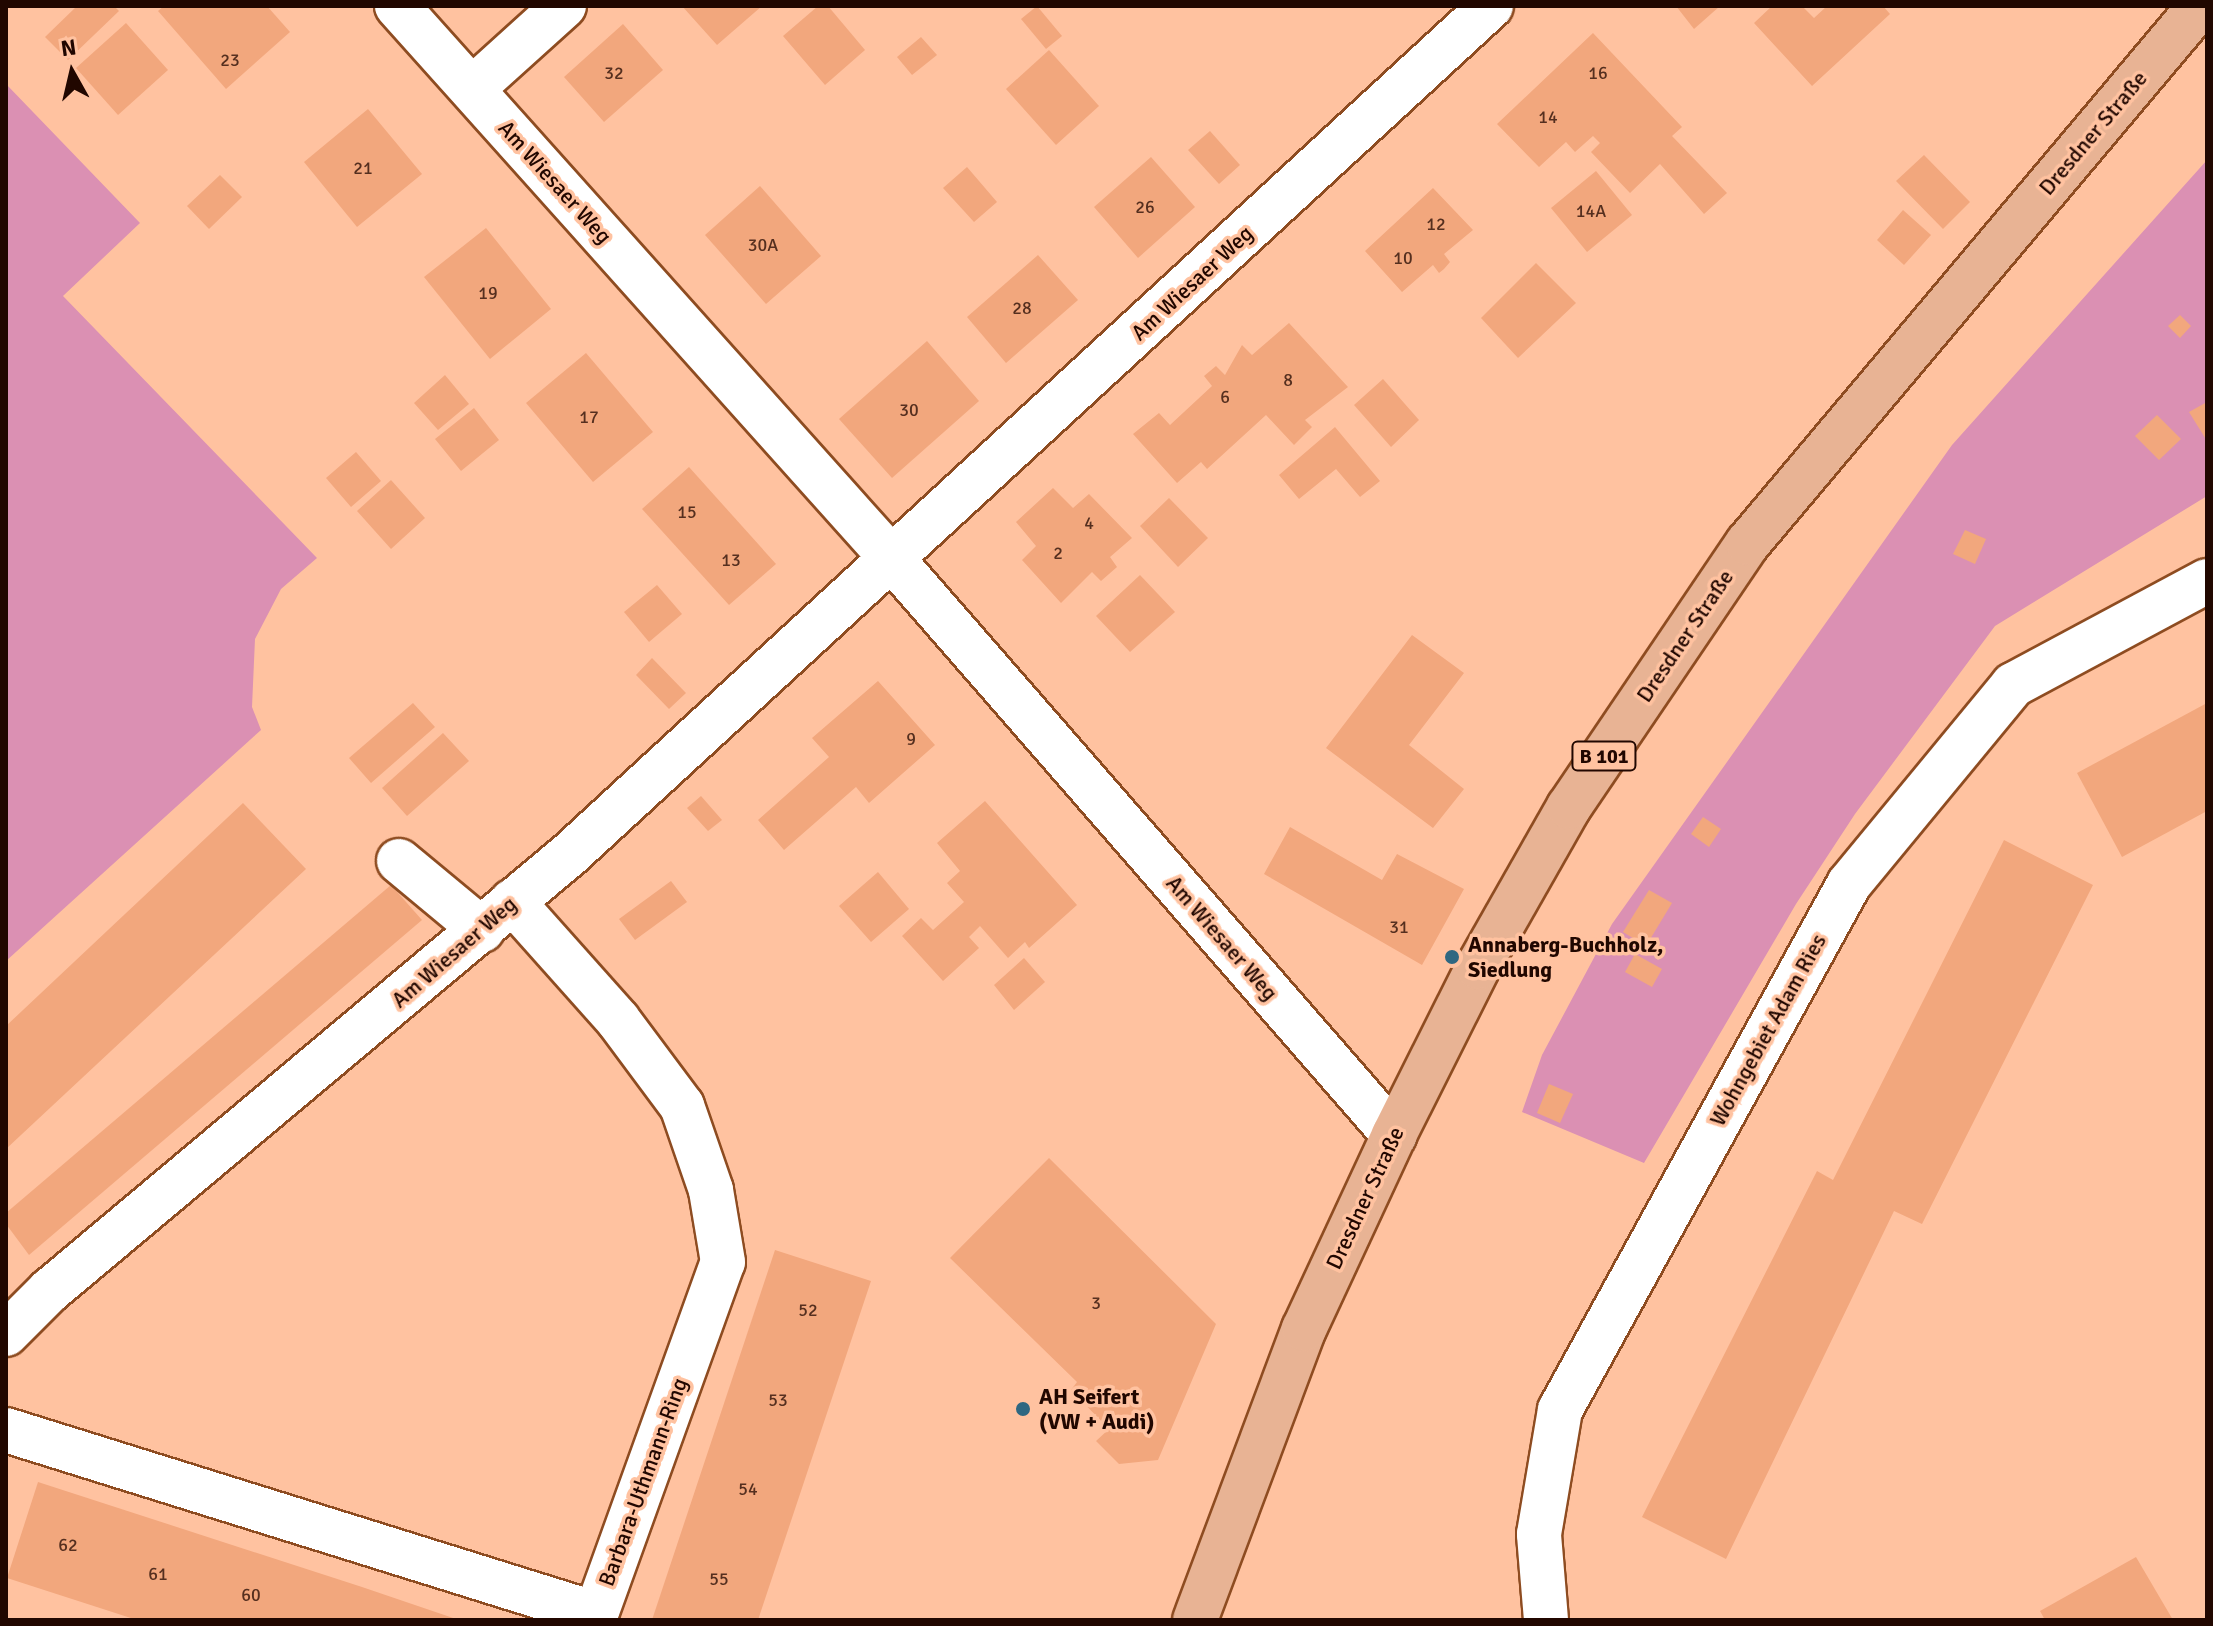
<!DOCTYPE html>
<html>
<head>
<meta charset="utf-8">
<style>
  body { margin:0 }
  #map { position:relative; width:2213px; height:1626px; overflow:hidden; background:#ffc2a0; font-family:Signika,sans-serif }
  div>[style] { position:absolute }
  .green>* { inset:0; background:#db90b3 }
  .building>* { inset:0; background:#f2a77d }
  .roads { filter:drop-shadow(2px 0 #8e4c21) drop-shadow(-2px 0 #8e4c21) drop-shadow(0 2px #8e4c21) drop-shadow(0 -2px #8e4c21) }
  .minor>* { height:44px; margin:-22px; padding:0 22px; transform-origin:22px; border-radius:22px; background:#fff }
  .major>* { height:44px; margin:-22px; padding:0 22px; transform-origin:22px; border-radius:22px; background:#e8b394 }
  .dots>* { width:22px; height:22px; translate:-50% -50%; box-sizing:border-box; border:4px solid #ffc2a0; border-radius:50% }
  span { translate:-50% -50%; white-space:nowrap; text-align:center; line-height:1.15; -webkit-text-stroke:7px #ffc2a0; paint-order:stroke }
  .number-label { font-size:18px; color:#552f1f }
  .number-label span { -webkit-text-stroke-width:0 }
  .shield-label span { padding:2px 6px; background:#ffc2a0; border:2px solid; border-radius:6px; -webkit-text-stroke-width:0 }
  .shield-label { font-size:20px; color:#210700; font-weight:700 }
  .street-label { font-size:22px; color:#210700 }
  .poi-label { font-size:22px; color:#210700; font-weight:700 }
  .left { translate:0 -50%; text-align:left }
  .frame { position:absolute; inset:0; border:8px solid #210700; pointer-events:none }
  .north { position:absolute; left:32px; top:32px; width:80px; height:80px; -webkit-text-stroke:6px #ffc2a0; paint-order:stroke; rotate:352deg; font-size:22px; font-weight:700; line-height:32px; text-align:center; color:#210700 }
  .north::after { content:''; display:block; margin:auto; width:28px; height:36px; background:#210700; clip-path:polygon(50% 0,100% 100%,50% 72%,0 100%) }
</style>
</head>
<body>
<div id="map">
  <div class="green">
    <i style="clip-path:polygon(6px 84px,140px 223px,63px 296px,317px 558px,281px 589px,255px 639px,252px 707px,261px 730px,6px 961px)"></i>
    <i style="clip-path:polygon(2207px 160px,2207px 496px,1995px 626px,1855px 814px,1796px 904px,1644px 1163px,1522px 1112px,1542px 1055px,1612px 924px,1952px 445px)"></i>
  </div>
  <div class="building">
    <i style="clip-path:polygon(77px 6px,114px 6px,119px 11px,68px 60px,45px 37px)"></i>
    <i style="clip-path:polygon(164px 6px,267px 6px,290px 32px,226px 89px,158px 11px)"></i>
    <i style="clip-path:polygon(682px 6px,762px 6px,717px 45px)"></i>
    <i style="clip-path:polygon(818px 6px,828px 6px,865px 50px,825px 85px,783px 36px)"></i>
    <i style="clip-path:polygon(1037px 6px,1062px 36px,1046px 49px,1021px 19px)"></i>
    <i style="clip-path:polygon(1676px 6px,1720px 6px,1694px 29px)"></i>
    <i style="clip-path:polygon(1772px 6px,1802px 6px,1814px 18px,1827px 6px,1883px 6px,1890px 14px,1812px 86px,1754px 23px)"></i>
    <i style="clip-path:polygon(126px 23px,168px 70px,118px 115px,76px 68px)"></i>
    <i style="clip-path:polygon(623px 24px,663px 70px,604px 122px,564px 77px)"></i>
    <i style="clip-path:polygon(1593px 33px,1682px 127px,1672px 136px,1727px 193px,1704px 214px,1660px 164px,1630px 193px,1591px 152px,1600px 143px,1593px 136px,1575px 152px,1566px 142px,1539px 167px,1497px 124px)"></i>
    <i style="clip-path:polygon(921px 37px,937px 55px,912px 75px,897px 57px)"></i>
    <i style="clip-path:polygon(1049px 50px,1099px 106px,1056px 145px,1006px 89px)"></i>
    <i style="clip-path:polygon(368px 109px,422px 174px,357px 227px,304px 162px)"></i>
    <i style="clip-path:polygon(1210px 131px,1240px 165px,1219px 184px,1188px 150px)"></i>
    <i style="clip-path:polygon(1924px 155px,1970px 202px,1943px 229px,1896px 181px)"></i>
    <i style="clip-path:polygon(1151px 157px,1195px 207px,1138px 258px,1094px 207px)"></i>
    <i style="clip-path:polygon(967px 167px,997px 202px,974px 222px,943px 188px)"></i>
    <i style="clip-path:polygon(1596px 171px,1632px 215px,1587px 252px,1551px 208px)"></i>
    <i style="clip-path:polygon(220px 175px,242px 197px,209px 229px,187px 206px)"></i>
    <i style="clip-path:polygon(760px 186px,821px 256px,766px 304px,705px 235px)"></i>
    <i style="clip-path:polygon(1433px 188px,1473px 230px,1444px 254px,1450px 262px,1444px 269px,1439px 273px,1433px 265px,1402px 292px,1365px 251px)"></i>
    <i style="clip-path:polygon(1903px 210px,1931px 235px,1904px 265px,1877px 240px)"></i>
    <i style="clip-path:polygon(486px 228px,551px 309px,490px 359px,424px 277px)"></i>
    <i style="clip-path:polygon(1038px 255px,1078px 300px,1006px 363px,967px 317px)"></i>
    <i style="clip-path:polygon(1536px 263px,1576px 303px,1518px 358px,1481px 318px)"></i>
    <i style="clip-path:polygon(2180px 315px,2191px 326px,2180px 338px,2168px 326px)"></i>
    <i style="clip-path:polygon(1289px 323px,1348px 387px,1305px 420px,1312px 427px,1294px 445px,1266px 415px,1207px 469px,1201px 462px,1177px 483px,1133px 434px,1159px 413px,1170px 425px,1212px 386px,1204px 376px,1216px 366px,1225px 375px,1242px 345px,1252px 355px)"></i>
    <i style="clip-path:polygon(927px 341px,979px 401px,892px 478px,839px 419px)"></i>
    <i style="clip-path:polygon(586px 353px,653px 432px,593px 482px,526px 403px)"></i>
    <i style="clip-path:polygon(445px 375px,469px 404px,438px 430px,414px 403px)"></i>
    <i style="clip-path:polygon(1383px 379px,1419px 420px,1391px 447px,1354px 405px)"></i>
    <i style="clip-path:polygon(2207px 402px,2207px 441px,2189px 412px)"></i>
    <i style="clip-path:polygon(474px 408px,499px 440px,461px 471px,435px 439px)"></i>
    <i style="clip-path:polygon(2157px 415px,2181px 439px,2159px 460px,2135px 436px)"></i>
    <i style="clip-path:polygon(1335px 427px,1380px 481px,1360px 497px,1336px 469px,1299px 499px,1279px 475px)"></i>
    <i style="clip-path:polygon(356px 452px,381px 481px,351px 507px,326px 478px)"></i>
    <i style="clip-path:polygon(689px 467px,776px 564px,729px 605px,642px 509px)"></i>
    <i style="clip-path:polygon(391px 480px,425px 518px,391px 549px,357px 511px)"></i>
    <i style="clip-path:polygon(1053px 488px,1073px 508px,1089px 494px,1132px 538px,1110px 557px,1117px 567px,1101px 581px,1092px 572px,1061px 603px,1022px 560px,1036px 546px,1016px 522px)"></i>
    <i style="clip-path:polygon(1169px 498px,1208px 538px,1178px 567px,1140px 526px)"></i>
    <i style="clip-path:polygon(1965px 530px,1986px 539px,1975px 564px,1953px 554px)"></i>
    <i style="clip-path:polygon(1140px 575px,1175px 612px,1130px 652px,1096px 616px)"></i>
    <i style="clip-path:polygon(657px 585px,682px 614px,649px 642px,624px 612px)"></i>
    <i style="clip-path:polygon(1412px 635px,1464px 673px,1409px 745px,1464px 789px,1433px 828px,1326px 748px)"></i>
    <i style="clip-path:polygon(652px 658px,686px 693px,669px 709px,636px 675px)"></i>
    <i style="clip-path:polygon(878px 681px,935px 745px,869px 803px,856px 787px,784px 850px,758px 820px,829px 757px,812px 738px)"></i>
    <i style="clip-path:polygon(413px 703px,435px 727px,371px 783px,349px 758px)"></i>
    <i style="clip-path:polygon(2207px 703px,2207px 811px,2122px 857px,2077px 773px)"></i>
    <i style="clip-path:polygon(443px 733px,469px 761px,407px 816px,382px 788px)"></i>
    <i style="clip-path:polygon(701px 796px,722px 820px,708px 831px,687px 808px)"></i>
    <i style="clip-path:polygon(985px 801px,1077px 905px,1029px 948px,1025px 942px,1008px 958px,980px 926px,969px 937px,979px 948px,943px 981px,902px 936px,921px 918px,933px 930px,964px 902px,947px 883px,960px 871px,937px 843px)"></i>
    <i style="clip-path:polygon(243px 803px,306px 869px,6px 1149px,6px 1026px)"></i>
    <i style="clip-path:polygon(1703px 817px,1721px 829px,1709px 847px,1691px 834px)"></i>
    <i style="clip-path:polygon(1290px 827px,1382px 880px,1397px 854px,1464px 889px,1422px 965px,1264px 874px)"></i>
    <i style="clip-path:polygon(2004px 840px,2093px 885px,1922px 1224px,1894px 1211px,1726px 1559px,1642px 1517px,1817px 1171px,1833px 1180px)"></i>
    <i style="clip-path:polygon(878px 872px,909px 909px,871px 942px,839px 906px)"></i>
    <i style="clip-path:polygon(671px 881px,687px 902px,635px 940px,619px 919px)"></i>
    <i style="clip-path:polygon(391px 885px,422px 920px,29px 1255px,6px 1224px,6px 1213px)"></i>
    <i style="clip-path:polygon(1649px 890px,1672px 903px,1646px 946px,1623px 932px)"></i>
    <i style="clip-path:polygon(1635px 954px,1662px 969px,1652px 987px,1625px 972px)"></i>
    <i style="clip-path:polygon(1024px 958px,1045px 982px,1014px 1010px,994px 985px)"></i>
    <i style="clip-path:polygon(1549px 1084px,1573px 1094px,1560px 1123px,1537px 1113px)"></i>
    <i style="clip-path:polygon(1049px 1158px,1216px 1324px,1158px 1460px,1119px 1464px,1096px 1441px,1109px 1429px,1071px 1390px,1077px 1382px,950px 1258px)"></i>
    <i style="clip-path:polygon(775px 1250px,871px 1281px,758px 1620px,652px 1620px)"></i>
    <i style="clip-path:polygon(38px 1482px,362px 1587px,459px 1620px,137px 1620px,7px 1578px)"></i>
    <i style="clip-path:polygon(2136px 1557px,2173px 1620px,2045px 1620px,2040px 1611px)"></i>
  </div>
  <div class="roads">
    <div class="minor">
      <i style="left:397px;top:6px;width:744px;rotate:48.16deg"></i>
      <i style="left:893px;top:560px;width:763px;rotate:48.93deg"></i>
      <i style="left:472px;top:89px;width:124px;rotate:-42.1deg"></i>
      <i style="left:399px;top:861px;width:108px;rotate:39.7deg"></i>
      <i style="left:6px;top:1334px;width:61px;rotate:-45deg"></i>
      <i style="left:49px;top:1291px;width:680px;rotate:-39.99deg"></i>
      <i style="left:570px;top:854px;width:1252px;rotate:-42.64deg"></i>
      <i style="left:6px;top:1430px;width:618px;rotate:17.32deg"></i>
      <i style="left:596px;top:1614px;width:374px;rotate:-70.2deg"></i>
      <i style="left:723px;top:1262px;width:73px;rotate:-99.5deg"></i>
      <i style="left:711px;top:1190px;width:89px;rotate:-109deg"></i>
      <i style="left:682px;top:1106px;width:107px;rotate:-126.7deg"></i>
      <i style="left:618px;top:1020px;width:159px;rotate:-131.7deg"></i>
      <i style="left:1546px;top:1620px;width:86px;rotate:-94.7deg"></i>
      <i style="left:1539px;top:1534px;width:126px;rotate:-80.4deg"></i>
      <i style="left:1560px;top:1410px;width:600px;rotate:-61.21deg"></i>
      <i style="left:1849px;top:884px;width:258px;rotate:-50.5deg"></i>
      <i style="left:2013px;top:685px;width:220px;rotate:-28.2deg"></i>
    </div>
    <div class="major">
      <i style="left:1195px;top:1620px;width:311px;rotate:-69.5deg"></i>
      <i style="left:1304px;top:1329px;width:214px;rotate:-65.1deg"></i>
      <i style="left:1394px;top:1135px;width:188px;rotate:-63.4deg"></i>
      <i style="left:1478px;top:967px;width:184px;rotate:-60.4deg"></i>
      <i style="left:1569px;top:807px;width:319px;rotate:-55.9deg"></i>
      <i style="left:1748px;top:543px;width:702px;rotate:-49.91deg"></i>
    </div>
  </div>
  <div class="dots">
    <i style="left:1452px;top:957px;background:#2f6781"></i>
    <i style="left:1023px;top:1409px;background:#2f6781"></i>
  </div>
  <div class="number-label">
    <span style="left:230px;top:60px">23</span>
    <span style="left:614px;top:73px">32</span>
    <span style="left:1598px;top:73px">16</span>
    <span style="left:1548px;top:117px">14</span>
    <span style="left:363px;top:168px">21</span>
    <span style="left:1145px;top:207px">26</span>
    <span style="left:1591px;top:211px">14A</span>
    <span style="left:1436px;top:224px">12</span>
    <span style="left:763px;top:245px">30A</span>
    <span style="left:1403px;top:258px">10</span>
    <span style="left:488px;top:293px">19</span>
    <span style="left:1022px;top:308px">28</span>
    <span style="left:1288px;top:380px">8</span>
    <span style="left:1225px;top:397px">6</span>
    <span style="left:909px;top:410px">30</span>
    <span style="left:589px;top:417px">17</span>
    <span style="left:687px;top:512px">15</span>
    <span style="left:1089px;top:523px">4</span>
    <span style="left:1058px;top:553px">2</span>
    <span style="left:731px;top:560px">13</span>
    <span style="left:911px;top:739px">9</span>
    <span style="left:1399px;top:927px">31</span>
    <span style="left:1096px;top:1303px">3</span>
    <span style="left:808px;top:1310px">52</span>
    <span style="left:778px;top:1400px">53</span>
    <span style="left:748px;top:1489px">54</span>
    <span style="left:68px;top:1545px">62</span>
    <span style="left:158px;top:1574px">61</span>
    <span style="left:719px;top:1579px">55</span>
    <span style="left:251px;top:1595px">60</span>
  </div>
  <div class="shield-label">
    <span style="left:1604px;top:756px">B 101</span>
  </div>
  <div class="street-label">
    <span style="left:2093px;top:133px;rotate:-50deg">Dresdner Straße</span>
    <span style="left:555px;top:182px;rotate:48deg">Am Wiesaer Weg</span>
    <span style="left:1192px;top:283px;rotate:-43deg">Am Wiesaer Weg</span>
    <span style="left:1685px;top:636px;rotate:-56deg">Dresdner Straße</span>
    <span style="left:1222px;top:938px;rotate:49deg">Am Wiesaer Weg</span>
    <span style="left:454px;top:952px;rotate:-41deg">Am Wiesaer Weg</span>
    <span style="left:1768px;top:1030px;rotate:-61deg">Wohngebiet Adam Ries</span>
    <span style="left:1365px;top:1198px;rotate:-65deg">Dresdner Straße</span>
    <span style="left:643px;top:1482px;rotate:-70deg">Barbara-Uthmann-Ring</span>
  </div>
  <div class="poi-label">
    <span class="left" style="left:1468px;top:957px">Annaberg-Buchholz,<br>Siedlung</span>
    <span class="left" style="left:1039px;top:1409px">AH Seifert<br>(VW + Audi)</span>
  </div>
  <div class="frame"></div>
  <div class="north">N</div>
</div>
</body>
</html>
